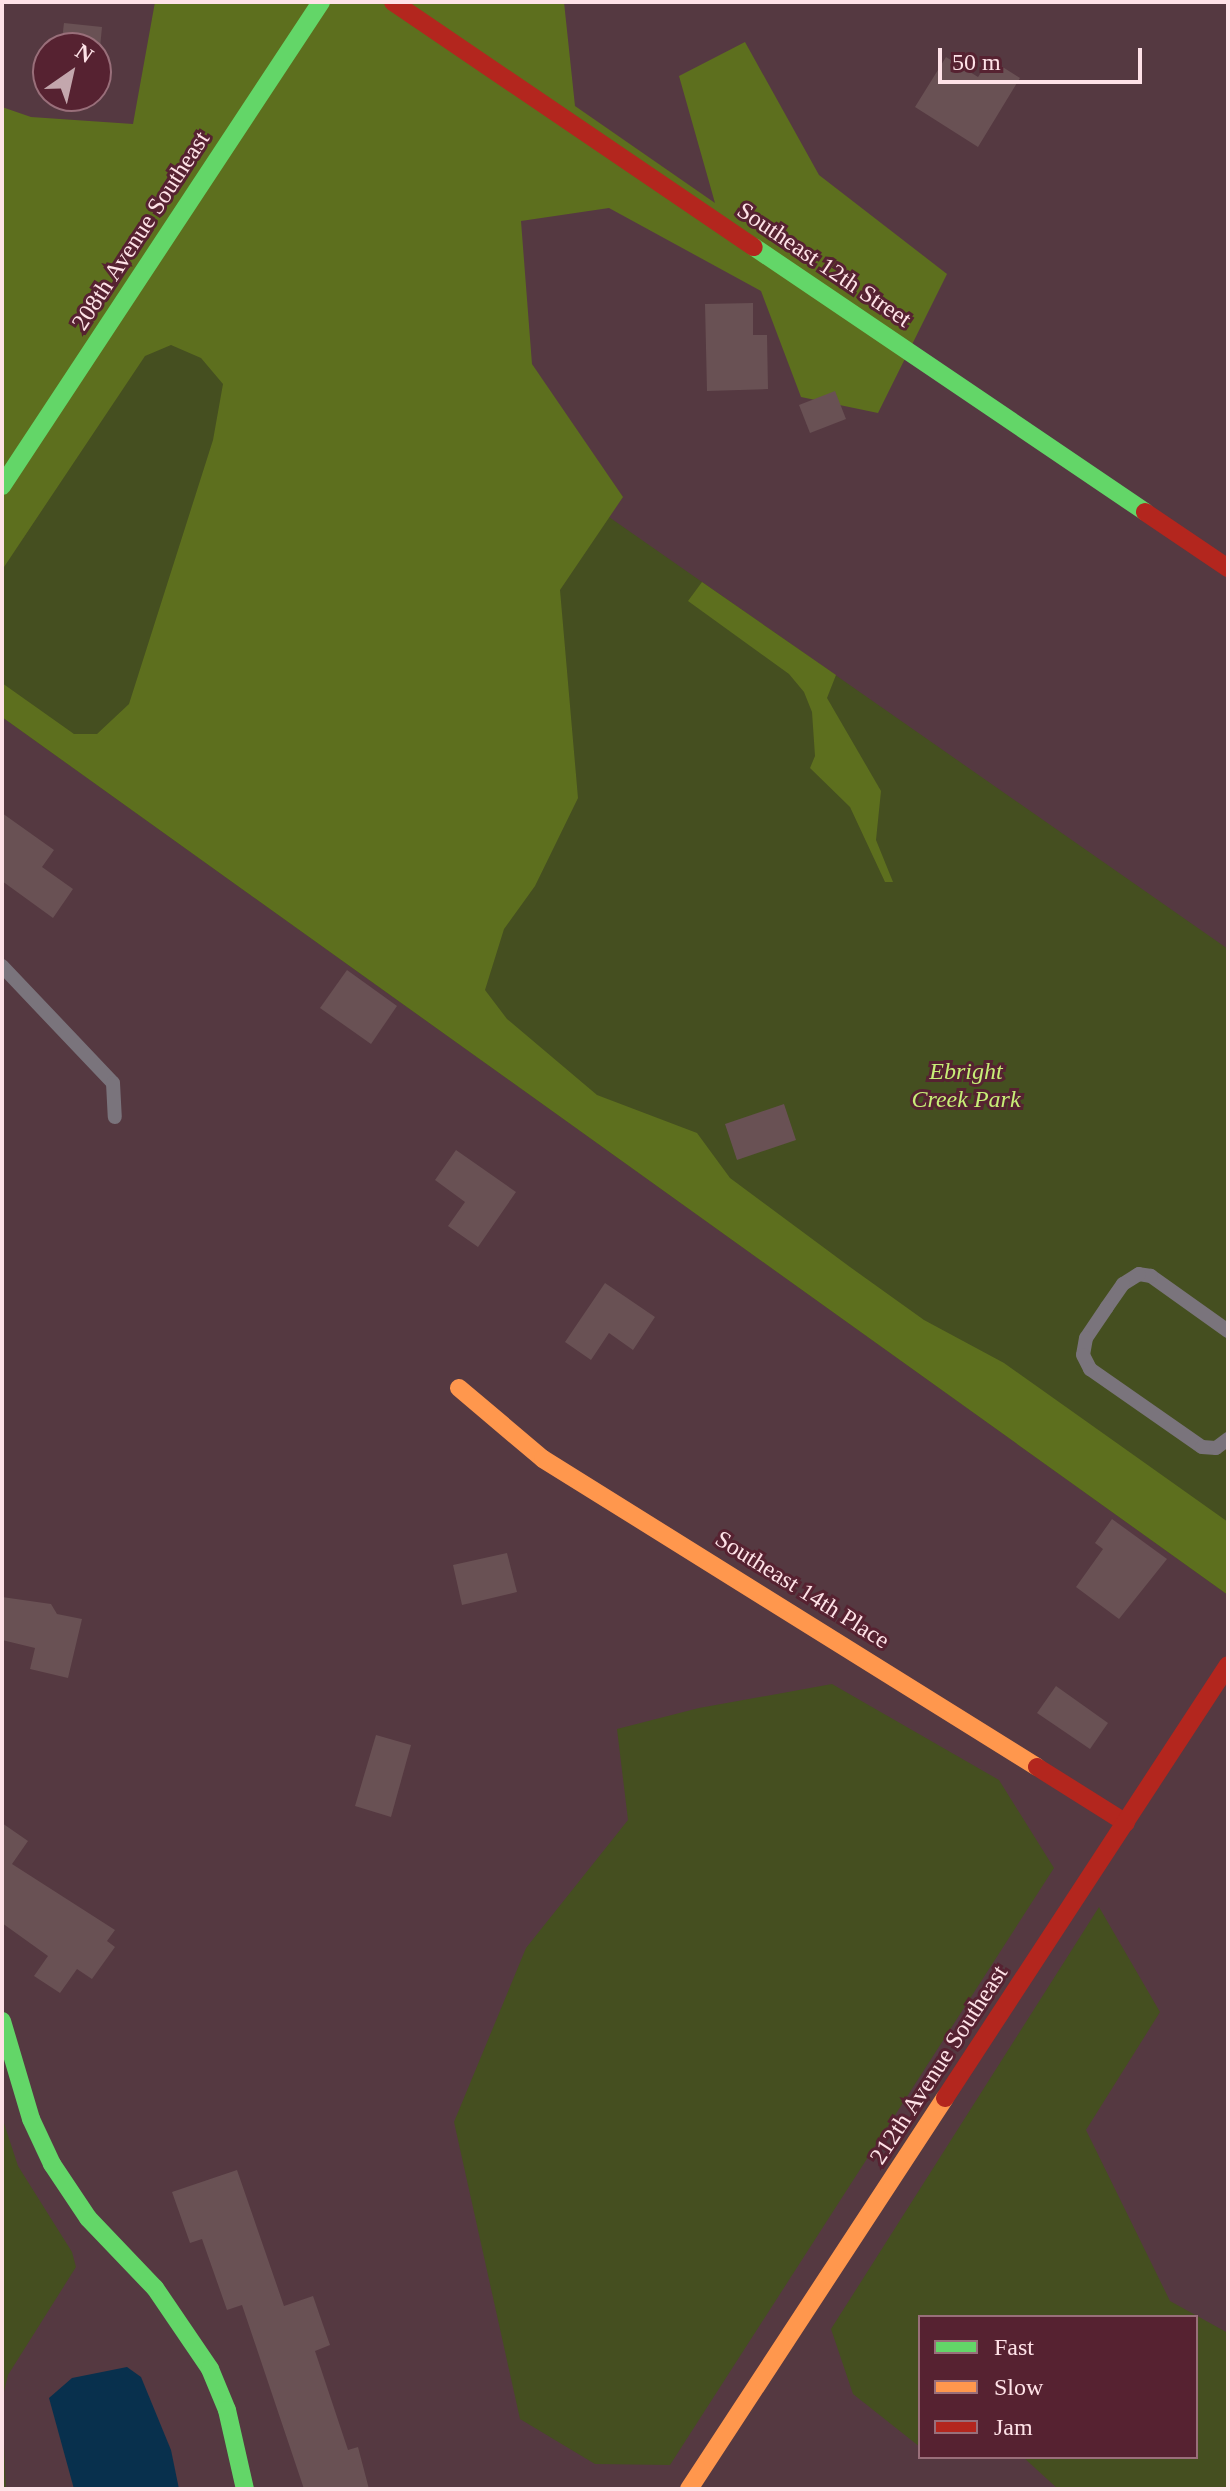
<!DOCTYPE html>
<html>
<head>
<meta charset="utf-8">
<style>
  body { margin:0 }
  #map { position:relative; width:1230px; height:2491px; overflow:hidden; background:#553941; font-family:Georgia,serif }
  div>[style] { position:absolute }
  .green>* { inset:0; background:#454f20 }
  .forest>* { inset:0; background:#5d6f1e }
  .water>* { inset:0; background:#08304d }
  .building>* { inset:0; background:#695154 }
  .lane>* { height:14px; margin:-7px; padding:0 7px; transform-origin:7px; border-radius:7px; background:#7a747c }
  .fast>* { height:18px; margin:-9px; padding:0 9px; transform-origin:9px; border-radius:9px; background:#63d668 }
  .slow>* { height:18px; margin:-9px; padding:0 9px; transform-origin:9px; border-radius:9px; background:#ff974d }
  .jam>* { height:18px; margin:-9px; padding:0 9px; transform-origin:9px; border-radius:9px; background:#b3261e }
  span { translate:-50% -50%; white-space:nowrap; text-align:center; line-height:1.15; -webkit-text-stroke:6px #562231; paint-order:stroke }
  .street-label { font-size:24px; color:#fee2e7 }
  .park-label { font-size:24px; color:#c7ee77; font-style:italic }
  .frame { position:absolute; inset:0; border:4px solid #fee2e7; pointer-events:none }
  .legend { position:absolute; left:918px; top:2315px; width:280px; height:144px; box-sizing:border-box; background:#562231; border:2px solid #996f7a; margin:0; padding:10px 14px; list-style:none; font-size:24px; color:#fee2e7 }
  .legend li { display:flex; align-items:center; gap:16px; height:40px }
  .legend b { width:40px; border:2px solid #996f7a }
  .north { position:absolute; left:32px; top:32px; width:80px; height:80px; box-sizing:border-box; background:#562231; border:2px solid #996f7a; border-radius:50%; rotate:34deg; font-size:22px; font-weight:700; line-height:32px; text-align:center; color:#fee2e7 }
  .north::after { content:''; display:block; margin:auto; width:28px; height:36px; background:#c3a7ad; clip-path:polygon(50% 0,100% 100%,50% 72%,0 100%) }
  .scale { position:absolute; left:938px; top:48px; width:204px; height:36px; box-sizing:border-box; border:4px solid #fee2e7; border-top:0; padding-left:10px; font-size:24px; line-height:28px; white-space:nowrap; color:#fee2e7; -webkit-text-stroke:6px #562231; paint-order:stroke }
</style>
</head>
<body>
<div id="map">
  <div class="green">
    <i style="clip-path:polygon(192px 226px,1228px 949px,1228px 1595px,2px 717px,2px 516px)"></i>
    <i style="clip-path:polygon(832px 1684px,999px 1780px,1054px 1868px,670px 2465px,595px 2464px,520px 2419px,454px 2122px,526px 1948px,628px 1820px,617px 1729px,699px 1708px)"></i>
    <i style="clip-path:polygon(1099px 1907px,1160px 2012px,1086px 2130px,1170px 2301px,1228px 2333px,1228px 2489px,1058px 2489px,1023px 2457px,1196px 2457px,1196px 2317px,920px 2317px,920px 2447px,853px 2394px,831px 2329px)"></i>
    <i style="clip-path:polygon(2px 2117px,18px 2166px,72px 2252px,76px 2267px,8px 2375px,2px 2400px,6px 2489px,2px 2489px)"></i>
  </div>
  <div class="forest">
    <i style="clip-path:polygon(155px 2px,564px 2px,575px 106px,715px 203px,679px 76px,745px 42px,819px 175px,947px 274px,878px 413px,801px 397px,761px 291px,609px 208px,521px 221px,532px 364px,623px 497px,560px 590px,578px 798px,535px 886px,504px 929px,485px 990px,507px 1019px,597px 1095px,697px 1133px,730px 1178px,850px 1267px,924px 1320px,1004px 1363px,1228px 1522px,1228px 1595px,2px 717px,2px 683px,74px 734px,97px 734px,129px 704px,213px 440px,223px 384px,201px 358px,171px 345px,145px 356px,2px 570px,2px 107px,31px 117px,133px 124px)"></i>
    <i style="clip-path:polygon(702px 582px,836px 675px,827px 698px,881px 791px,876px 840px,893px 882px,885px 882px,850px 807px,810px 768px,815px 756px,812px 712px,804px 692px,789px 674px,688px 601px)"></i>
  </div>
  <div class="water">
    <i style="clip-path:polygon(127px 2367px,141px 2377px,171px 2450px,179px 2489px,74px 2489px,49px 2398px,72px 2378px)"></i>
  </div>
  <div class="building">
    <i style="clip-path:polygon(64px 23px,102px 27px,100px 48px,61px 48px)"></i>
    <i style="clip-path:polygon(946px 57px,978px 77px,990px 59px,1020px 78px,978px 147px,915px 107px)"></i>
    <i style="clip-path:polygon(753px 303px,753px 335px,767px 335px,768px 389px,707px 391px,705px 304px)"></i>
    <i style="clip-path:polygon(835px 391px,846px 419px,810px 433px,799px 405px)"></i>
    <i style="clip-path:polygon(2px 813px,54px 850px,42px 867px,73px 889px,53px 918px,2px 881px)"></i>
    <i style="clip-path:polygon(347px 970px,397px 1006px,371px 1044px,320px 1008px)"></i>
    <i style="clip-path:polygon(784px 1104px,796px 1140px,737px 1160px,725px 1124px)"></i>
    <i style="clip-path:polygon(456px 1150px,516px 1192px,478px 1247px,448px 1226px,465px 1202px,435px 1180px)"></i>
    <i style="clip-path:polygon(605px 1283px,655px 1317px,633px 1350px,609px 1333px,591px 1360px,565px 1342px)"></i>
    <i style="clip-path:polygon(1112px 1519px,1167px 1559px,1119px 1619px,1076px 1587px,1103px 1549px,1095px 1543px)"></i>
    <i style="clip-path:polygon(507px 1553px,517px 1592px,462px 1605px,453px 1565px)"></i>
    <i style="clip-path:polygon(2px 1597px,51px 1604px,57px 1614px,82px 1619px,68px 1678px,30px 1669px,35px 1648px,2px 1640px)"></i>
    <i style="clip-path:polygon(1056px 1686px,1108px 1723px,1090px 1749px,1037px 1713px)"></i>
    <i style="clip-path:polygon(376px 1735px,411px 1745px,391px 1817px,355px 1806px)"></i>
    <i style="clip-path:polygon(2px 1823px,28px 1841px,12px 1864px,115px 1930px,107px 1941px,115px 1947px,92px 1979px,77px 1969px,60px 1993px,34px 1976px,48px 1956px,2px 1923px)"></i>
    <i style="clip-path:polygon(237px 2170px,284px 2306px,313px 2296px,330px 2345px,315px 2351px,348px 2450px,358px 2447px,369px 2489px,304px 2489px,242px 2305px,227px 2310px,202px 2239px,190px 2243px,172px 2192px)"></i>
  </div>
  <div class="lane">
    <i style="left:2px;top:966px;width:161px;rotate:46.5deg"></i>
    <i style="left:113px;top:1083px;width:34px;rotate:87deg"></i>
    <i style="left:1228px;top:1331px;width:95px;rotate:-144.5deg"></i>
    <i style="left:1151px;top:1276px;width:12px;rotate:-171deg"></i>
    <i style="left:1139px;top:1274px;width:19px;rotate:148deg"></i>
    <i style="left:1123px;top:1284px;width:28px;rotate:125deg"></i>
    <i style="left:1107px;top:1307px;width:37px;rotate:124deg"></i>
    <i style="left:1086px;top:1338px;width:17px;rotate:100deg"></i>
    <i style="left:1083px;top:1355px;width:16px;rotate:63deg"></i>
    <i style="left:1090px;top:1369px;width:136px;rotate:34.9deg"></i>
    <i style="left:1202px;top:1447px;width:14px;rotate:4deg"></i>
    <i style="left:1216px;top:1448px;width:15px;rotate:-37deg"></i>
  </div>
  <div class="fast">
    <i style="left:754px;top:247px;width:472px;rotate:34.1deg"></i>
    <i style="left:2px;top:486px;width:580px;rotate:-56.61deg"></i>
    <i style="left:2px;top:2021px;width:102px;rotate:73.5deg"></i>
    <i style="left:31px;top:2119px;width:50px;rotate:65deg"></i>
    <i style="left:52px;top:2164px;width:65px;rotate:56.3deg"></i>
    <i style="left:88px;top:2218px;width:97px;rotate:46.3deg"></i>
    <i style="left:155px;top:2288px;width:98px;rotate:55.8deg"></i>
    <i style="left:210px;top:2369px;width:44px;rotate:67.5deg"></i>
    <i style="left:227px;top:2410px;width:81px;rotate:77.2deg"></i>
  </div>
  <div class="slow">
    <i style="left:459px;top:1388px;width:110px;rotate:40.2deg"></i>
    <i style="left:543px;top:1459px;width:582px;rotate:31.94deg"></i>
    <i style="left:689px;top:2489px;width:467px;rotate:-56.8deg"></i>
  </div>
  <div class="jam">
    <i style="left:393px;top:2px;width:436px;rotate:34.2deg"></i>
    <i style="left:1145px;top:512px;width:100px;rotate:34deg"></i>
    <i style="left:1037px;top:1767px;width:105px;rotate:32.2deg"></i>
    <i style="left:945px;top:2098px;width:517px;rotate:-56.83deg"></i>
  </div>
  <div class="street-label">
    <span style="left:141px;top:231px;rotate:-57deg">208th Avenue Southeast</span>
    <span style="left:824px;top:265px;rotate:34deg">Southeast 12th Street</span>
    <span style="left:802px;top:1590px;rotate:32deg">Southeast 14th Place</span>
    <span style="left:939px;top:2065px;rotate:-57deg">212th Avenue Southeast</span>
  </div>
  <div class="park-label">
    <span style="left:966px;top:1086px">Ebright<br>Creek Park</span>
  </div>
  <div class="frame"></div>
  <ul class="legend">
  <li><b style="height:10px;background:#63d668"></b>Fast</li>
  <li><b style="height:10px;background:#ff974d"></b>Slow</li>
  <li><b style="height:10px;background:#b3261e"></b>Jam</li>
  </ul>
  <div class="north">N</div>
  <div class="scale">50 m</div>
</div>
</body>
</html>
